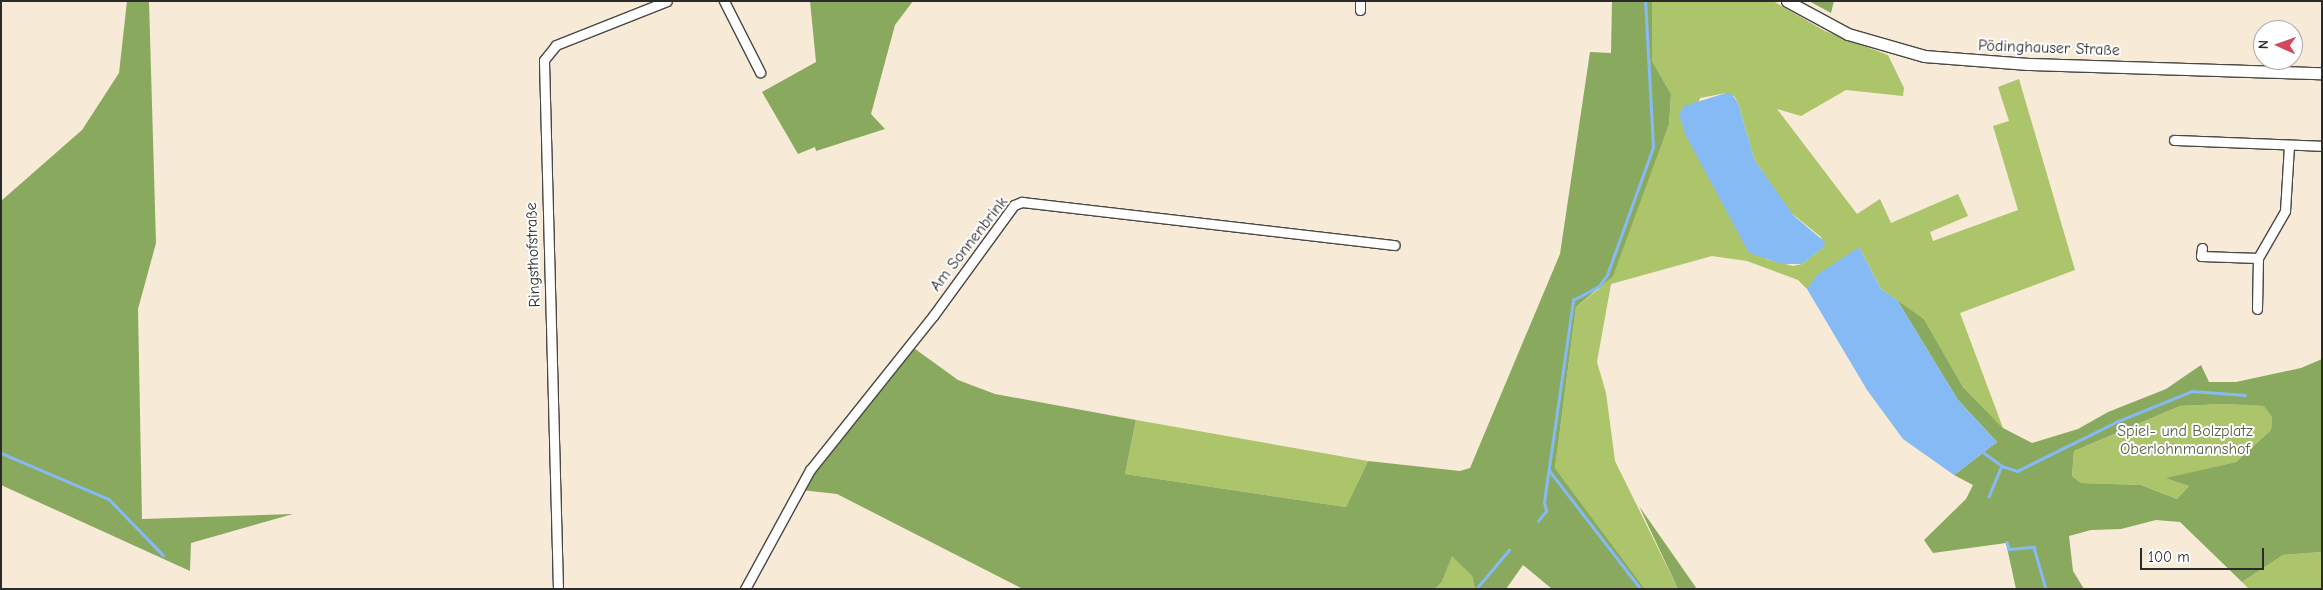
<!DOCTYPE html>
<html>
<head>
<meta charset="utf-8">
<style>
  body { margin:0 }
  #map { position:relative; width:2323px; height:590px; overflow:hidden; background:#f7ead7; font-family:"Comic Neue",sans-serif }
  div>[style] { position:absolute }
  .green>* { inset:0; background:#acc46a }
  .forest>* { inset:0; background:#89aa5e }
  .water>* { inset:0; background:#86baf4 }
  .stream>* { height:2.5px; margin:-1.25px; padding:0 1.25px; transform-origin:1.25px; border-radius:1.25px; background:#86baf4 }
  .roads { filter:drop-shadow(1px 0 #4a4845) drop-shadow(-1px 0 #4a4845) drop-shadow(0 1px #4a4845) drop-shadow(0 -1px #4a4845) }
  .minor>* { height:9px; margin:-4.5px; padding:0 4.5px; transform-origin:4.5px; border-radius:4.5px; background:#fff }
  .major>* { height:11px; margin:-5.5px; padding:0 5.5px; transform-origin:5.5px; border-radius:5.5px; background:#fff }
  span { translate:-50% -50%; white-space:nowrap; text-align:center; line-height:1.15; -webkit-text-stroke:4px #fff; paint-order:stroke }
  .street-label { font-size:16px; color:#2b2b2b }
  .park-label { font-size:16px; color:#586141 }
  .frame { position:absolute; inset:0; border:2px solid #2b2b2b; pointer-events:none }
  .north { position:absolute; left:2253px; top:20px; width:50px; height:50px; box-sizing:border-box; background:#fff; border:1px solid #aaa; border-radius:50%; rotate:272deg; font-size:14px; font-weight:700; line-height:20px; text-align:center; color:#2b2b2b }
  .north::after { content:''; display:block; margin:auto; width:18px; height:22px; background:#d1495b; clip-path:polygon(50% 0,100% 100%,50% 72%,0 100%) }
  .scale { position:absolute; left:2140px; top:548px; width:124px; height:22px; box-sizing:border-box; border:2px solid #2b2b2b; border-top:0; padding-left:6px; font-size:15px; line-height:18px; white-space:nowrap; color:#2b2b2b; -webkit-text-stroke:4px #fff; paint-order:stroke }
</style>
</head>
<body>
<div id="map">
  <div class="green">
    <i style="clip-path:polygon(evenodd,1652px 1px,1773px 1px,1825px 31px,1888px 55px,1904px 88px,1903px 96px,1846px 90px,1801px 116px,1777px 109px,1857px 214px,1880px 199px,1891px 223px,1958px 194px,1968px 216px,1930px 232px,1933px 241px,2018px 210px,1993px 126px,2009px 121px,1998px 87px,2019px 79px,2075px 270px,1960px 313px,2003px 428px,1963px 387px,1924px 319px,1881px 289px,1859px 247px,1807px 289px,1798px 280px,1747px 261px,1712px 256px,1611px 284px,1597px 362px,1606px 393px,1615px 461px,1678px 589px,1645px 589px,1555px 468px,1576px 307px,1600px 288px,1669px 124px,1671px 94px,1652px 61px,1652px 1px,1726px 93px,1734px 96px,1738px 103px,1755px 161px,1790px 212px,1821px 237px,1824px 247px,1802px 264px,1793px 266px,1766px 259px,1686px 136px,1700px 98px,1726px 93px)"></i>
    <i style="clip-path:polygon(2223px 404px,2265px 406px,2272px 417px,2271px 430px,2236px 462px,2168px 478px,2189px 486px,2177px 499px,2141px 485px,2081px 483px,2072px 476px,2074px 451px,2180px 406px)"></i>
    <i style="clip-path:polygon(1136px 420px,1368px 461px,1346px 507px,1125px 474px)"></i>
    <i style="clip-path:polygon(2322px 552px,2322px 589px,2249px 589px,2242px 582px,2283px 555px)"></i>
    <i style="clip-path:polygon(1452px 555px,1472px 576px,1475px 589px,1435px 589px,1442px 582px)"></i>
  </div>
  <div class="forest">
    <i style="clip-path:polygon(127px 1px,149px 1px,156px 243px,138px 309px,142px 519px,293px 514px,191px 543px,190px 571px,1px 485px,1px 201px,82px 130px,119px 73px)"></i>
    <i style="clip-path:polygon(810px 1px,913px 1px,895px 25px,871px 114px,885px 129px,816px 151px,815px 147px,798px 154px,762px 92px,816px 62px)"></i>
    <i style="clip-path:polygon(1612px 1px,1652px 1px,1652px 61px,1671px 94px,1669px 124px,1613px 276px,1576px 307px,1555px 468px,1645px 589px,1552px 589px,1523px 565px,1506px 589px,1475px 589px,1472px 576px,1452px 556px,1442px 582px,1435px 589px,1023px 589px,837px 494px,801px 490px,812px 470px,911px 346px,958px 380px,995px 394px,1136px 420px,1125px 474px,1346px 507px,1368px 461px,1460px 471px,1470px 468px,1560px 254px,1590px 52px,1611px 53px)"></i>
    <i style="clip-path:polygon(1809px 1px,1834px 1px,1831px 13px)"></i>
    <i style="clip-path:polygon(evenodd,1897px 300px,1924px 319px,1963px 387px,2003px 428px,2032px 443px,2078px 429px,2108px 412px,2166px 389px,2201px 365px,2209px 382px,2236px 382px,2301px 368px,2322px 359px,2322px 552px,2283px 555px,2242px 582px,2180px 522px,2156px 520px,2121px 529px,2091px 530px,2069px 536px,2073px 571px,2084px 589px,2016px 589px,2006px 543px,1933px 553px,1924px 540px,1966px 499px,1973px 485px,1954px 475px,1997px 442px,1958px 400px,1897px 300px,2223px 404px,2264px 406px,2272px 417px,2271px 430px,2236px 462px,2166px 478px,2189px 486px,2177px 499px,2141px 485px,2081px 483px,2072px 476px,2074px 451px,2180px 406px,2223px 404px)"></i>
    <i style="clip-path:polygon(1639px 506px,1697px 589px,1678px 589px)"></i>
  </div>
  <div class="water">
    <i style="clip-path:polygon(1726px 93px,1731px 93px,1738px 103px,1755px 161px,1794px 216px,1825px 242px,1824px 247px,1802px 264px,1782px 264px,1749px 253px,1686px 136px,1679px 115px,1684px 106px)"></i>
    <i style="clip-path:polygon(1859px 247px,1881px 289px,1897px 300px,1958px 400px,1997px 442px,1954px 475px,1903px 439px,1867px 390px,1807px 289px,1817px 275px)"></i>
  </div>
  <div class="stream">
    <i style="left:1983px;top:452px;width:24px;rotate:36deg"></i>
    <i style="left:2002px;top:466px;width:33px;rotate:113deg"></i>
    <i style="left:1px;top:453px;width:117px;rotate:23.1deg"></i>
    <i style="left:109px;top:499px;width:78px;rotate:46deg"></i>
    <i style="left:2002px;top:466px;width:16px;rotate:18deg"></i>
    <i style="left:2017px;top:471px;width:110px;rotate:-26.3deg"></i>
    <i style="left:2116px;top:422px;width:82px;rotate:-22.2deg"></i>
    <i style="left:2192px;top:391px;width:53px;rotate:4.3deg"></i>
    <i style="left:1549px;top:470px;width:150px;rotate:52.3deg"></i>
    <i style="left:1538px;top:521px;width:13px;rotate:-51deg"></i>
    <i style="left:1546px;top:511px;width:9px;rotate:-103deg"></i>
    <i style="left:1544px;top:502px;width:204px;rotate:-81.8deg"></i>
    <i style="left:1573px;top:300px;width:30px;rotate:-28deg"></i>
    <i style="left:1599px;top:286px;width:14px;rotate:-54deg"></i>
    <i style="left:1607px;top:275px;width:136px;rotate:-70.2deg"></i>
    <i style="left:1653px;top:147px;width:146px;rotate:-93.1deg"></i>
    <i style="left:2007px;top:542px;width:7px;rotate:74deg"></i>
    <i style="left:2009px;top:549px;width:25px;rotate:-5deg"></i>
    <i style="left:2034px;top:547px;width:44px;rotate:74.1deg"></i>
    <i style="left:1476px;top:589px;width:51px;rotate:-49.8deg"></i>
  </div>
  <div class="roads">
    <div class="minor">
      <i style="left:724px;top:1px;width:80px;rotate:63.1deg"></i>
      <i style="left:1360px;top:10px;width:9px;rotate:-90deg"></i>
      <i style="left:2174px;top:140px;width:148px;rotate:2.3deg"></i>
      <i style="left:2202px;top:248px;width:8px;rotate:97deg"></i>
      <i style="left:2201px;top:256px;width:57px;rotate:2deg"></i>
      <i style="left:2258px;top:258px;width:54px;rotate:-60.1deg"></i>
      <i style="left:2285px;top:211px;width:66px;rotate:-86.5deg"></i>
      <i style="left:2257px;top:309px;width:51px;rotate:-88.9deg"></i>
      <i style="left:558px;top:589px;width:529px;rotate:-91.52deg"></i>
      <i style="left:544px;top:60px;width:19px;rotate:-51deg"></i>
      <i style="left:556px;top:45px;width:119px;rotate:-21.6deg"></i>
      <i style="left:745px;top:589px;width:136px;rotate:-61.4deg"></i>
      <i style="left:810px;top:470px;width:197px;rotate:-51.4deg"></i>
      <i style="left:933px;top:316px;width:137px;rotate:-53.9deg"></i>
      <i style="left:1014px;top:205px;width:9px;rotate:-21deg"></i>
      <i style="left:1022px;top:202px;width:375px;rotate:6.6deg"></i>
    </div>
    <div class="major">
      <i style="left:1787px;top:1px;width:69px;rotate:28.4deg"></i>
      <i style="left:1848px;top:34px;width:79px;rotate:16.1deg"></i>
      <i style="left:1924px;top:56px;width:104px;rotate:4.4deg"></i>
      <i style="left:2028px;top:64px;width:294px;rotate:1.8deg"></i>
    </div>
  </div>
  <div class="street-label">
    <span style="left:2049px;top:48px;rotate:2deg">Pödinghauser Straße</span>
    <span style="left:969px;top:244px;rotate:-52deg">Am Sonnenbrink</span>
    <span style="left:533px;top:255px;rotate:-92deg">Ringsthofstraße</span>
  </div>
  <div class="park-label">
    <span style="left:2185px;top:440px">Spiel- und Bolzplatz<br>Oberlohnmannshof</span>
  </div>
  <div class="frame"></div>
  <div class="north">N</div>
  <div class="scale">100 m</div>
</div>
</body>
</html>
